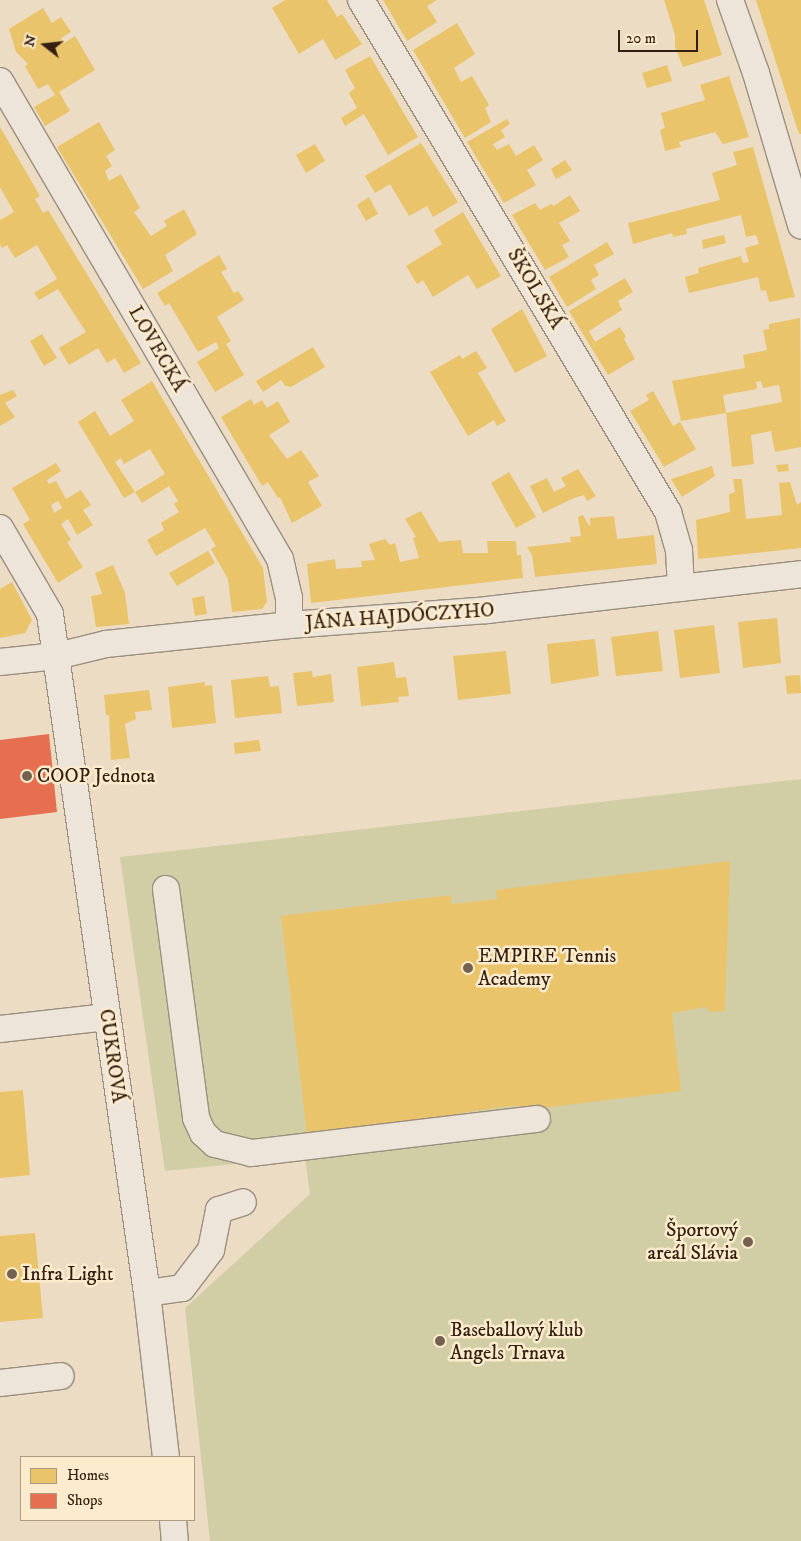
<!DOCTYPE html>
<html>
<head>
<meta charset="utf-8">
<style>
  body { margin:0 }
  #map { position:relative; width:801px; height:1541px; overflow:hidden; background:#ebdcc3; font-family:"IM FELL DW Pica",serif }
  div>[style] { position:absolute }
  .green>* { inset:0; background:#d1cea6 }
  .homes>* { inset:0; background:#e9c46a }
  .shops>* { inset:0; background:#e76f51 }
  .roads { filter:drop-shadow(1px 0 #9a8f7f) drop-shadow(-1px 0 #9a8f7f) drop-shadow(0 1px #9a8f7f) drop-shadow(0 -1px #9a8f7f) }
  .minor>* { height:26px; margin:-13px; padding:0 13px; transform-origin:13px; border-radius:13px; background:#ede5d9 }
  .dots>* { width:14px; height:14px; translate:-50% -50%; box-sizing:border-box; border:2px solid #fdebcd; border-radius:50% }
  span { translate:-50% -50%; white-space:nowrap; text-align:center; line-height:1.15; -webkit-text-stroke:5px #fdebcd; paint-order:stroke }
  .street-label { font-size:20px; color:#342012 }
  .poi-label { font-size:20px; color:#342012 }
  .left { translate:0 -50%; text-align:left }
  .right { translate:-100% -50%; text-align:right }
  .legend { position:absolute; left:20px; top:1456px; width:175px; height:65px; box-sizing:border-box; background:#fdebcd; border:1px solid #ad9a82; margin:0; padding:6px 9px; list-style:none; font-size:15px; color:#342012 }
  .legend li { display:flex; align-items:center; gap:10px; height:25px }
  .legend b { width:25px; border:1px solid #ad9a82 }
  .north { position:absolute; left:20px; top:20px; width:50px; height:50px; -webkit-text-stroke:4px #fdebcd; paint-order:stroke; rotate:286deg; font-size:14px; font-weight:700; line-height:20px; text-align:center; color:#342012 }
  .north::after { content:''; display:block; margin:auto; width:18px; height:22px; background:#342012; clip-path:polygon(50% 0,100% 100%,50% 72%,0 100%) }
  .scale { position:absolute; left:618px; top:30px; width:80px; height:22px; box-sizing:border-box; border:2px solid #342012; border-top:0; padding-left:6px; font-size:15px; line-height:18px; white-space:nowrap; color:#342012; -webkit-text-stroke:4px #fdebcd; paint-order:stroke }
</style>
</head>
<body>
<div id="map">
  <div class="green">
    <i style="clip-path:polygon(801px 779px,801px 1541px,210px 1541px,185px 1308px,310px 1194px,305px 1157px,165px 1171px,120px 857px)"></i>
  </div>
  <div class="homes">
    <i style="clip-path:polygon(285px 0,327px 0,337px 17px,342px 14px,362px 44px,335px 60px,323px 39px,299px 54px,272px 8px)"></i>
    <i style="clip-path:polygon(383px 0,437px 0,427px 6px,437px 22px,407px 41px)"></i>
    <i style="clip-path:polygon(664px 0,704px 0,722px 55px,683px 67px,675px 47px,675px 35px)"></i>
    <i style="clip-path:polygon(756px 0,801px 0,801px 134px,799px 134px)"></i>
    <i style="clip-path:polygon(43px 8px,52px 23px,61px 17px,71px 32px,61px 38px,64px 43px,75px 36px,95px 70px,59px 92px,70px 111px,45px 126px,34px 107px,55px 95px,48px 84px,38px 89px,25px 66px,28px 64px,16px 52px,9px 29px)"></i>
    <i style="clip-path:polygon(457px 23px,475px 54px,454px 68px,461px 82px,472px 76px,489px 105px,485px 108px,491px 122px,465px 138px,413px 50px)"></i>
    <i style="clip-path:polygon(370px 56px,418px 137px,388px 155px,364px 114px,345px 126px,341px 118px,357px 108px,349px 93px,355px 88px,345px 70px)"></i>
    <i style="clip-path:polygon(667px 65px,672px 81px,647px 88px,642px 73px)"></i>
    <i style="clip-path:polygon(729px 76px,749px 137px,723px 144px,715px 132px,679px 142px,681px 147px,665px 151px,660px 130px,665px 128px,661px 113px,705px 100px,700px 85px)"></i>
    <i style="clip-path:polygon(507px 119px,510px 124px,501px 130px,505px 137px,493px 144px,497px 150px,509px 144px,516px 156px,534px 145px,543px 160px,527px 170px,536px 185px,504px 203px,467px 142px)"></i>
    <i style="clip-path:polygon(99px 122px,115px 150px,106px 156px,112px 166px,105px 171px,109px 181px,121px 174px,140px 208px,134px 212px,151px 236px,167px 226px,164px 221px,184px 209px,197px 234px,165px 255px,173px 271px,143px 289px,57px 147px)"></i>
    <i style="clip-path:polygon(0 127px,40px 196px,35px 199px,43px 213px,48px 210px,141px 363px,124px 373px,115px 358px,107px 363px,98px 348px,69px 365px,59px 348px,86px 332px,58px 289px,39px 300px,34px 293px,57px 279px,37px 245px,15px 258px,7px 245px,2px 248px,0 244px,0 220px,14px 212px,0 187px)"></i>
    <i style="clip-path:polygon(421px 143px,458px 202px,433px 217px,427px 206px,409px 216px,390px 184px,375px 193px,365px 176px)"></i>
    <i style="clip-path:polygon(315px 144px,325px 161px,306px 173px,296px 155px)"></i>
    <i style="clip-path:polygon(753px 147px,795px 297px,769px 302px,766px 290px,761px 291px,758px 277px,689px 293px,685px 277px,699px 273px,698px 268px,741px 256px,743px 263px,749px 262px,745px 248px,759px 244px,756px 235px,746px 237px,741px 215px,686px 229px,687px 234px,673px 237px,672px 233px,633px 244px,628px 223px,720px 200px,712px 173px,737px 165px,733px 152px)"></i>
    <i style="clip-path:polygon(565px 160px,572px 170px,556px 179px,551px 169px)"></i>
    <i style="clip-path:polygon(570px 195px,580px 211px,559px 223px,570px 241px,562px 245px,569px 257px,545px 270px,512px 215px,535px 203px,540px 210px,551px 204px,554px 206px)"></i>
    <i style="clip-path:polygon(369px 197px,378px 214px,366px 221px,357px 205px)"></i>
    <i style="clip-path:polygon(463px 212px,501px 276px,477px 289px,468px 275px,433px 297px,423px 280px,417px 284px,406px 266px,442px 244px,434px 230px)"></i>
    <i style="clip-path:polygon(724px 235px,726px 243px,703px 249px,702px 240px)"></i>
    <i style="clip-path:polygon(607px 242px,614px 254px,594px 265px,599px 275px,591px 280px,596px 289px,567px 307px,549px 277px)"></i>
    <i style="clip-path:polygon(219px 255px,227px 269px,221px 272px,234px 293px,238px 291px,244px 300px,217px 317px,231px 341px,226px 344px,244px 375px,215px 392px,197px 362px,219px 348px,216px 342px,198px 352px,169px 303px,165px 306px,157px 293px)"></i>
    <i style="clip-path:polygon(625px 278px,633px 292px,618px 301px,622px 310px,589px 331px,595px 342px,620px 327px,626px 337px,624px 339px,635px 359px,608px 375px,569px 311px)"></i>
    <i style="clip-path:polygon(522px 309px,547px 356px,515px 373px,491px 329px)"></i>
    <i style="clip-path:polygon(800px 318px,801px 447px,775px 452px,771px 431px,751px 435px,754px 464px,732px 467px,726px 413px,782px 402px,779px 385px,763px 388px,761px 381px,756px 382px,757px 389px,723px 395px,726px 413px,681px 421px,672px 381px,745px 368px,743px 355px,767px 350px,763px 330px,769px 329px,769px 324px)"></i>
    <i style="clip-path:polygon(42px 334px,57px 358px,44px 366px,30px 341px)"></i>
    <i style="clip-path:polygon(313px 347px,325px 367px,291px 387px,285px 386px,281px 380px,263px 392px,256px 381px)"></i>
    <i style="clip-path:polygon(476px 351px,487px 368px,478px 373px,506px 421px,497px 426px,494px 420px,468px 436px,430px 372px,460px 355px,462px 359px)"></i>
    <i style="clip-path:polygon(152px 381px,263px 568px,267px 602px,262px 609px,232px 612px,228px 579px,211px 549px,216px 546px,205px 528px,156px 556px,147px 540px,164px 530px,161px 523px,179px 512px,174px 504px,178px 501px,169px 486px,142px 503px,135px 492px,165px 474px,150px 449px,124px 464px,121px 458px,115px 462px,135px 492px,124px 498px,78px 422px,95px 411px,110px 436px,134px 421px,121px 400px)"></i>
    <i style="clip-path:polygon(13px 390px,17px 396px,5px 403px,15px 417px,0 426px,0 395px)"></i>
    <i style="clip-path:polygon(653px 391px,673px 426px,680px 422px,696px 449px,664px 467px,630px 411px,649px 400px,646px 395px)"></i>
    <i style="clip-path:polygon(251px 399px,254px 405px,262px 400px,267px 408px,278px 401px,290px 422px,269px 435px,287px 459px,301px 450px,319px 476px,308px 482px,322px 506px,292px 523px,280px 497px,278px 498px,268px 482px,262px 486px,221px 417px)"></i>
    <i style="clip-path:polygon(evenodd,56px 463px,61px 471px,47px 480px,49px 484px,56px 481px,66px 499px,81px 490px,91px 505px,83px 510px,93px 525px,77px 535px,68px 519px,61px 524px,71px 540px,67px 542px,83px 567px,58px 583px,23px 524px,30px 520px,12px 488px,56px 463px,58px 501px,62px 508px,54px 513px,51px 505px,58px 501px)"></i>
    <i style="clip-path:polygon(788px 464px,789px 471px,778px 472px,776px 465px)"></i>
    <i style="clip-path:polygon(712px 466px,715px 476px,682px 497px,671px 479px)"></i>
    <i style="clip-path:polygon(578px 469px,596px 496px,587px 501px,584px 495px,574px 498px,543px 513px,530px 486px,547px 478px,554px 492px,566px 486px,561px 478px)"></i>
    <i style="clip-path:polygon(509px 472px,536px 517px,516px 528px,491px 483px)"></i>
    <i style="clip-path:polygon(733px 479px,742px 479px,746px 519px,782px 515px,779px 483px,790px 482px,797px 505px,801px 502px,801px 548px,698px 559px,696px 520px,730px 512px,729px 494px,735px 492px)"></i>
    <i style="clip-path:polygon(421px 511px,439px 542px,461px 540px,463px 553px,488px 553px,487px 541px,516px 541px,517px 555px,521px 555px,523px 578px,311px 603px,307px 564px,335px 559px,336px 569px,362px 567px,361px 561px,375px 560px,369px 544px,385px 539px,390px 545px,395px 543px,400px 562px,419px 558px,413px 538px,416px 537px,405px 519px)"></i>
    <i style="clip-path:polygon(583px 515px,590px 527px,590px 518px,614px 516px,617px 539px,654px 535px,657px 564px,535px 577px,532px 555px,527px 547px,571px 542px,570px 537px,581px 536px,578px 517px)"></i>
    <i style="clip-path:polygon(208px 551px,215px 563px,177px 586px,169px 573px)"></i>
    <i style="clip-path:polygon(113px 565px,125px 593px,129px 624px,96px 627px,91px 596px,102px 594px,95px 573px)"></i>
    <i style="clip-path:polygon(12px 582px,32px 620px,25px 633px,0 638px,0 589px)"></i>
    <i style="clip-path:polygon(204px 596px,207px 614px,195px 616px,192px 598px)"></i>
    <i style="clip-path:polygon(777px 618px,781px 663px,743px 668px,738px 622px)"></i>
    <i style="clip-path:polygon(714px 625px,720px 673px,680px 678px,674px 630px)"></i>
    <i style="clip-path:polygon(658px 631px,663px 671px,616px 676px,611px 637px)"></i>
    <i style="clip-path:polygon(595px 639px,599px 676px,551px 684px,547px 644px)"></i>
    <i style="clip-path:polygon(506px 651px,511px 694px,458px 700px,453px 656px)"></i>
    <i style="clip-path:polygon(394px 662px,396px 678px,406px 677px,409px 696px,398px 697px,399px 702px,361px 706px,357px 667px)"></i>
    <i style="clip-path:polygon(312px 671px,313px 677px,331px 674px,334px 702px,297px 706px,293px 673px)"></i>
    <i style="clip-path:polygon(800px 675px,801px 693px,787px 694px,785px 676px)"></i>
    <i style="clip-path:polygon(268px 676px,270px 687px,279px 686px,282px 713px,235px 718px,231px 680px)"></i>
    <i style="clip-path:polygon(205px 682px,205px 686px,212px 685px,216px 723px,172px 728px,168px 687px)"></i>
    <i style="clip-path:polygon(149px 690px,152px 710px,135px 712px,136px 719px,125px 724px,130px 758px,111px 760px,109px 715px,106px 715px,104px 695px)"></i>
    <i style="clip-path:polygon(259px 740px,261px 751px,235px 754px,234px 743px)"></i>
    <i style="clip-path:polygon(730px 861px,725px 1011px,710px 1012px,706px 1007px,672px 1013px,681px 1091px,518px 1111px,517px 1105px,461px 1113px,462px 1117px,307px 1134px,281px 916px,451px 895px,452px 904px,497px 899px,496px 890px)"></i>
    <i style="clip-path:polygon(23px 1090px,30px 1175px,0 1178px,0 1092px)"></i>
    <i style="clip-path:polygon(35px 1233px,43px 1318px,0 1322px,0 1236px)"></i>
  </div>
  <div class="shops">
    <i style="clip-path:polygon(49px 734px,57px 812px,0 819px,0 740px)"></i>
  </div>
  <div class="roads">
    <div class="minor">
      <i style="left:361px;top:0;width:597px;rotate:59.05deg"></i>
      <i style="left:668px;top:512px;width:40px;rotate:74deg"></i>
      <i style="left:679px;top:550px;width:38px;rotate:87deg"></i>
      <i style="left:730px;top:0;width:77px;rotate:70.4deg"></i>
      <i style="left:756px;top:73px;width:159px;rotate:73.5deg"></i>
      <i style="left:0;top:81px;width:554px;rotate:59.64deg"></i>
      <i style="left:280px;top:559px;width:40px;rotate:77deg"></i>
      <i style="left:289px;top:598px;width:27px;rotate:90deg"></i>
      <i style="left:0;top:528px;width:99px;rotate:59.8deg"></i>
      <i style="left:50px;top:614px;width:686px;rotate:81.87deg"></i>
      <i style="left:147px;top:1293px;width:165px;rotate:83.4deg"></i>
      <i style="left:0;top:662px;width:57px;rotate:-6deg"></i>
      <i style="left:57px;top:656px;width:50px;rotate:-13.8deg"></i>
      <i style="left:106px;top:644px;width:184px;rotate:-5.9deg"></i>
      <i style="left:289px;top:625px;width:199px;rotate:-4.3deg"></i>
      <i style="left:487px;top:610px;width:316px;rotate:-6.5deg"></i>
      <i style="left:166px;top:889px;width:231px;rotate:82.5deg"></i>
      <i style="left:196px;top:1118px;width:17px;rotate:65deg"></i>
      <i style="left:203px;top:1133px;width:16px;rotate:43deg"></i>
      <i style="left:215px;top:1144px;width:37px;rotate:14deg"></i>
      <i style="left:251px;top:1153px;width:288px;rotate:-6.8deg"></i>
      <i style="left:0;top:1029px;width:108px;rotate:-6.4deg"></i>
      <i style="left:147px;top:1293px;width:35px;rotate:-8deg"></i>
      <i style="left:182px;top:1288px;width:48px;rotate:-52.7deg"></i>
      <i style="left:211px;top:1250px;width:41px;rotate:-78.7deg"></i>
      <i style="left:219px;top:1210px;width:25px;rotate:-18deg"></i>
      <i style="left:0;top:1383px;width:61px;rotate:-6.5deg"></i>
      <i style="left:173px;top:1520px;width:21px;rotate:85deg"></i>
    </div>
  </div>
  <div class="dots">
    <i style="left:27px;top:776px;background:#746250"></i>
    <i style="left:468px;top:968px;background:#746250"></i>
    <i style="left:748px;top:1242px;background:#746250"></i>
    <i style="left:12px;top:1274px;background:#746250"></i>
    <i style="left:440px;top:1341px;background:#746250"></i>
  </div>
  <div class="street-label">
    <span style="left:535px;top:289px;rotate:59deg">ŠKOLSKÁ</span>
    <span style="left:157px;top:349px;rotate:60deg">LOVECKÁ</span>
    <span style="left:400px;top:617px;rotate:-4deg">JÁNA HAJDÓCZYHO</span>
    <span style="left:112px;top:1056px;rotate:82deg">CUKROVÁ</span>
  </div>
  <div class="poi-label">
    <span class="left" style="left:37px;top:776px">COOP Jednota</span>
    <span class="left" style="left:478px;top:968px">EMPIRE Tennis<br>Academy</span>
    <span class="right" style="left:738px;top:1242px">Športový<br>areál Slávia</span>
    <span class="left" style="left:22px;top:1274px">Infra Light</span>
    <span class="left" style="left:450px;top:1342px">Baseballový klub<br>Angels Trnava</span>
  </div>
  <ul class="legend">
  <li><b style="height:14px;background:#e9c46a"></b>Homes</li>
  <li><b style="height:14px;background:#e76f51"></b>Shops</li>
  </ul>
  <div class="north">N</div>
  <div class="scale">20 m</div>
</div>
</body>
</html>
